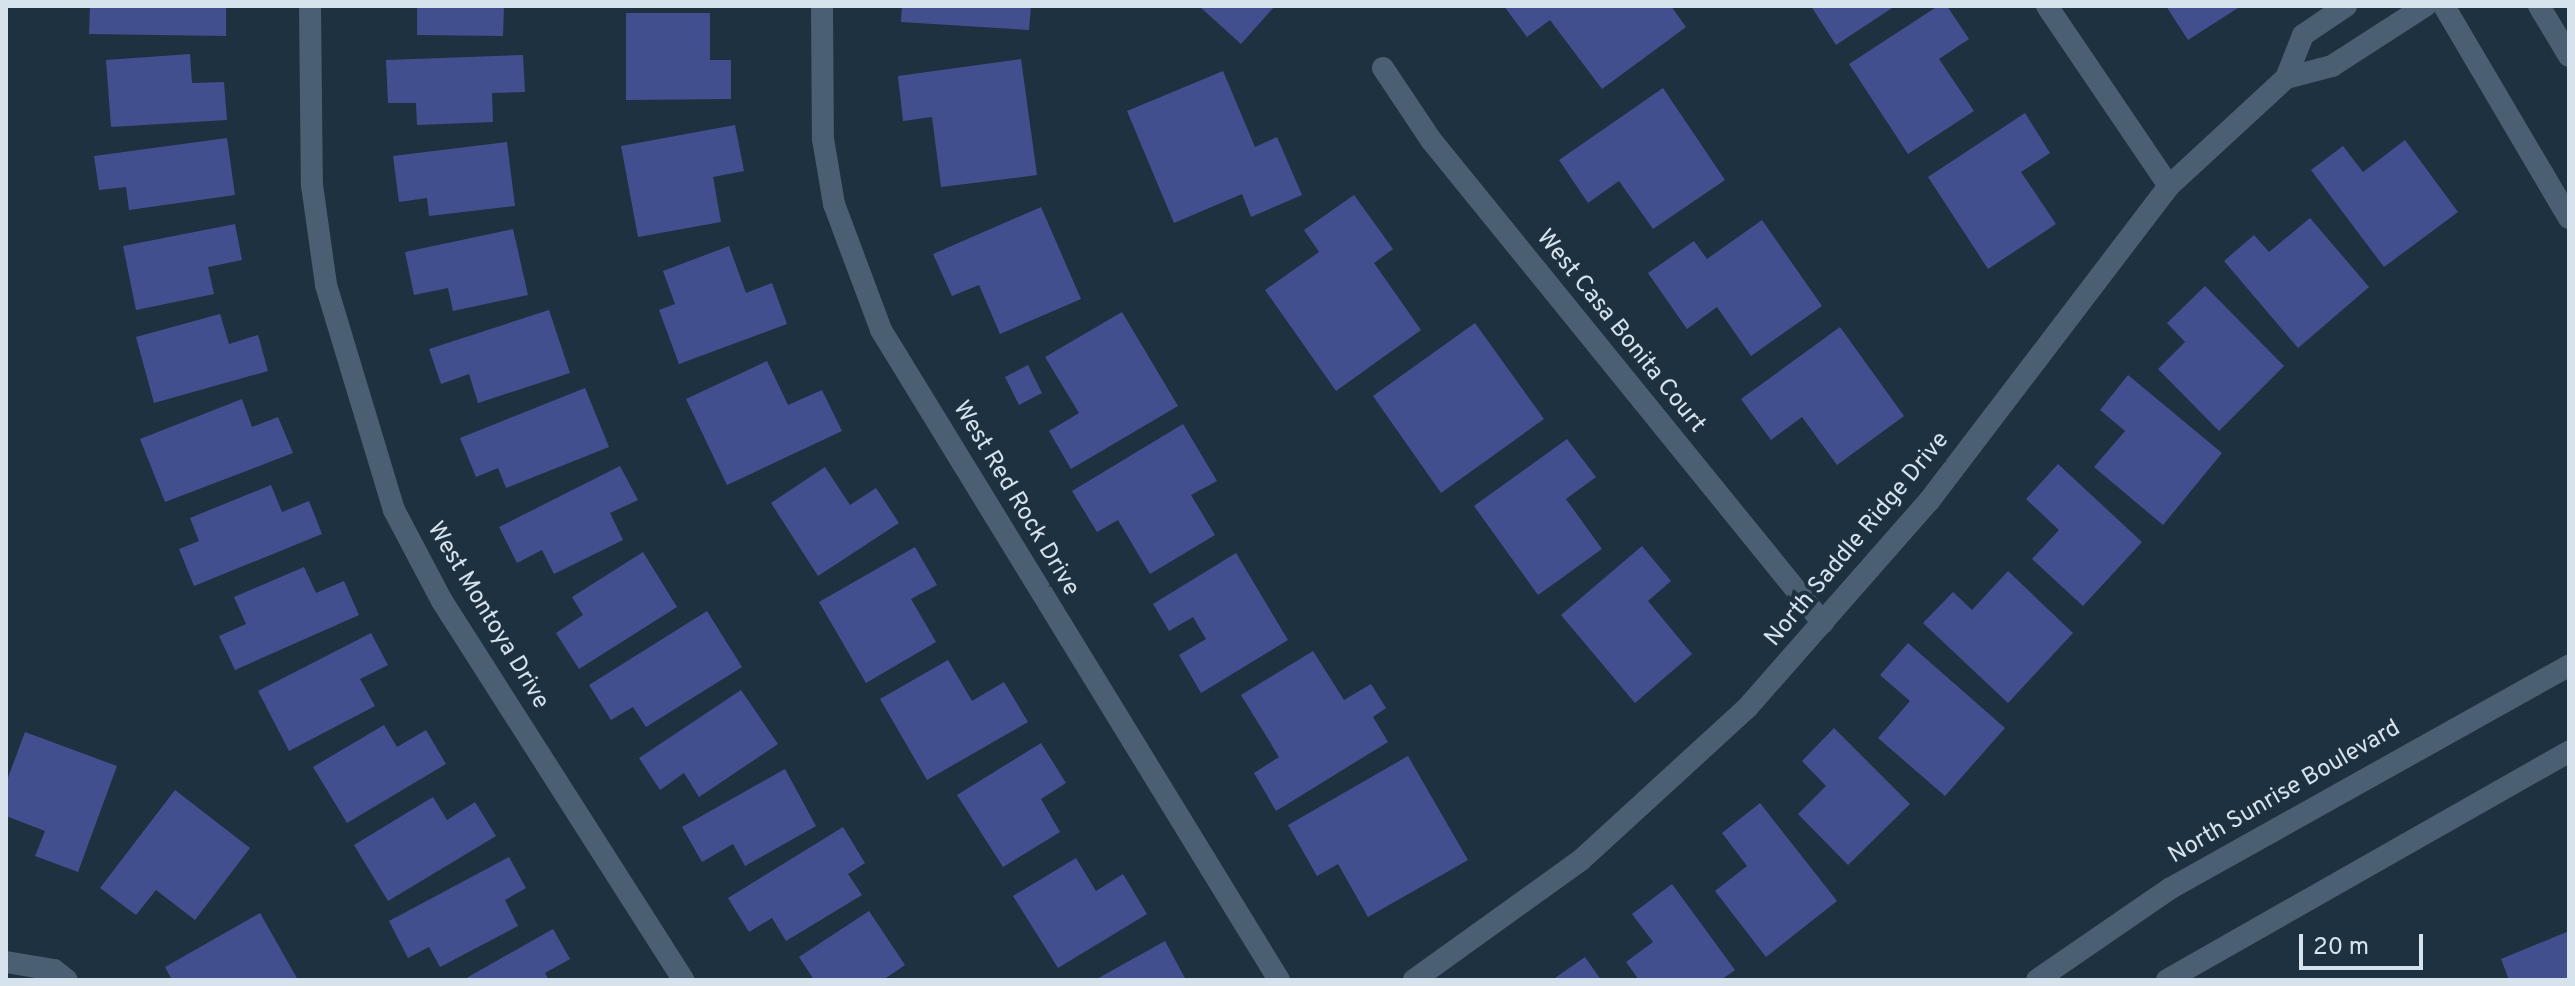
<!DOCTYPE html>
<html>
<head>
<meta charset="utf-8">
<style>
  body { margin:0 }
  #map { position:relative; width:2575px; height:986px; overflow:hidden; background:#1d3141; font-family:Overpass,sans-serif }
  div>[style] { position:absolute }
  .building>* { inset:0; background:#424f8f }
  .minor>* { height:22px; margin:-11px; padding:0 11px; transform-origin:11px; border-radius:11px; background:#4a5f71 }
  .tertiary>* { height:22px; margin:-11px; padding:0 11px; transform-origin:11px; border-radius:11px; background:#4a5f71 }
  span { translate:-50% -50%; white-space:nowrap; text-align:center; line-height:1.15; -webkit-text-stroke:8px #1d3141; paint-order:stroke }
  .street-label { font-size:24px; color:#d6e3ed }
  .frame { position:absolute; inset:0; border:8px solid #d6e3ed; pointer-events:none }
  .scale { position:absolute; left:2299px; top:934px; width:124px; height:36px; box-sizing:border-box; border:4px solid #d6e3ed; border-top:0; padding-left:10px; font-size:24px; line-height:28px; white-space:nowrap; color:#d6e3ed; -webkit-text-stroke:6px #1d3141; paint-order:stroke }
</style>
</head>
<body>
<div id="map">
  <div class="building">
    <i style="clip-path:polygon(90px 6px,226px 6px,226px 36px,89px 34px)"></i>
    <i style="clip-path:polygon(417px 6px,504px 6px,503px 36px,417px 35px)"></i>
    <i style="clip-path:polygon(902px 6px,1031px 6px,1029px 30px,901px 22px)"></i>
    <i style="clip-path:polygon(1199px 6px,1275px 6px,1241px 44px)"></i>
    <i style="clip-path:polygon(1504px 6px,1671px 6px,1686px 27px,1602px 89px,1550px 20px,1527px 37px)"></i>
    <i style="clip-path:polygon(1811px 6px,1895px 6px,1836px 45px)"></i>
    <i style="clip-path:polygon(1938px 6px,1947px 6px,1969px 39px,1939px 59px,1974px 111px,1908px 154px,1849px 64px)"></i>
    <i style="clip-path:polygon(2166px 6px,2241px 6px,2188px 40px)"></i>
    <i style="clip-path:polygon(626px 13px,710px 13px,710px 60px,731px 60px,731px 99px,626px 100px)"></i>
    <i style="clip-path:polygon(190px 54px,192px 83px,224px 82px,227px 120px,111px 127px,106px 60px)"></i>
    <i style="clip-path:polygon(523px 55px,525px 92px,492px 93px,493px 122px,417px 125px,416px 103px,388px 103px,386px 60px)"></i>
    <i style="clip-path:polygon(1021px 59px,1037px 175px,941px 187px,932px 117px,903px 121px,898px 76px)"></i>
    <i style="clip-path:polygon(1223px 71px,1255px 147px,1277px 137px,1302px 195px,1251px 217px,1242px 194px,1174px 223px,1127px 111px)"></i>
    <i style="clip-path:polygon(1663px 88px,1725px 180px,1653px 229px,1619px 181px,1588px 203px,1559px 160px)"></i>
    <i style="clip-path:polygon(2025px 113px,2050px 153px,2021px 172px,2056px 224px,1988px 269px,1928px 177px)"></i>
    <i style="clip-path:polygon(735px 125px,744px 171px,713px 177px,721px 222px,638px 237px,621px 146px)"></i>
    <i style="clip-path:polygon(227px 138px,235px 195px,129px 210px,126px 187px,99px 190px,94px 156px)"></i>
    <i style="clip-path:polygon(2405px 140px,2458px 212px,2384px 267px,2311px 170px,2343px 146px,2363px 172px)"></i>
    <i style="clip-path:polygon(507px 142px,515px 206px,429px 216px,427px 198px,399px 202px,393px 156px)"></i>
    <i style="clip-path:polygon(1354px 195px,1393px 249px,1374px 263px,1421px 330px,1336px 391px,1265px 290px,1319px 252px,1304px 230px)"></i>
    <i style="clip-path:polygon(1041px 207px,1081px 299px,1000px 334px,979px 285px,952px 296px,933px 254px)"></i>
    <i style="clip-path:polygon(2310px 218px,2369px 287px,2298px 348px,2224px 261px,2254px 235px,2269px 252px)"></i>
    <i style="clip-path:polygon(1762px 220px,1822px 306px,1751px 356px,1717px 307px,1687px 329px,1648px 273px,1694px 241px,1707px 259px)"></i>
    <i style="clip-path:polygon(235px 224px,242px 260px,208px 267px,214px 294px,136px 310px,123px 246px)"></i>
    <i style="clip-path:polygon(513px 229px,528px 295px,453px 311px,448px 288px,414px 295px,405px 252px)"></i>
    <i style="clip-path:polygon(729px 246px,746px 293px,772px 283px,787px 324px,679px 364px,659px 310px,675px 304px,663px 271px)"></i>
    <i style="clip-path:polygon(2205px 286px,2284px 366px,2219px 431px,2158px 369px,2185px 342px,2167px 323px)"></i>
    <i style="clip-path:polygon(549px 310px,570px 373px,478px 403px,469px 374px,441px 384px,429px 349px)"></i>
    <i style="clip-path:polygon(1122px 312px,1178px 406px,1071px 469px,1049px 431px,1079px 413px,1045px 357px)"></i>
    <i style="clip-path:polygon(220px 314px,229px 344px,258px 335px,268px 371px,154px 403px,136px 337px)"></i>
    <i style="clip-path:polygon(1475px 323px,1544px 419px,1441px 493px,1373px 396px)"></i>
    <i style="clip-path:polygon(1840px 327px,1904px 416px,1837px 465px,1802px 417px,1771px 440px,1741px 399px)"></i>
    <i style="clip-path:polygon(767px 361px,788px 405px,822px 390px,842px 431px,727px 485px,686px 399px)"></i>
    <i style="clip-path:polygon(1028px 365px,1042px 393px,1019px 405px,1005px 377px)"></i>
    <i style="clip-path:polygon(2128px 375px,2222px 453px,2163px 525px,2094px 467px,2125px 431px,2100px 410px)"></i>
    <i style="clip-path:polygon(585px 388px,609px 447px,506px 488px,498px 468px,476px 477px,460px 438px)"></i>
    <i style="clip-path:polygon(242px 399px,252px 427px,278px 417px,293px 453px,165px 502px,140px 439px)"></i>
    <i style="clip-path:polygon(1183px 424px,1217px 481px,1191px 495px,1215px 535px,1150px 574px,1118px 520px,1097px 532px,1072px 491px)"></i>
    <i style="clip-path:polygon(1567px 439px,1596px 477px,1566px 499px,1602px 549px,1538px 595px,1474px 506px)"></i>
    <i style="clip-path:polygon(2058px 464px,2142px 542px,2083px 606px,2032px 559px,2059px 530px,2026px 499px)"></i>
    <i style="clip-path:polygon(620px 466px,638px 500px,610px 513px,623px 540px,554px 574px,542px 550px,517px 563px,499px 527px)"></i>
    <i style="clip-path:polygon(825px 467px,850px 505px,876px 488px,899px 523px,818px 576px,771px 503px)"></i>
    <i style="clip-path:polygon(271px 485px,282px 512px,309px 501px,322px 534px,194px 586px,179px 549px,199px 541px,190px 518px)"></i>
    <i style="clip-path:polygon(1642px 546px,1671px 581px,1648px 601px,1692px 654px,1635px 703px,1561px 615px)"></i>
    <i style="clip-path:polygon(915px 547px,937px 585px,911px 599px,936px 642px,866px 683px,819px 602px)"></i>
    <i style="clip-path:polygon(643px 552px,677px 607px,579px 669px,556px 633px,583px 615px,572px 597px)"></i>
    <i style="clip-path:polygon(1236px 553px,1288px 640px,1201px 693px,1179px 655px,1206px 639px,1193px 617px,1169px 631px,1153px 604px)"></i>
    <i style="clip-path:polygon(304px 567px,316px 593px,344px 581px,359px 615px,235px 670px,219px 636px,246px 624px,234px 597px)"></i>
    <i style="clip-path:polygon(2008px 571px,2073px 633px,2008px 703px,1923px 623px,1953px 592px,1972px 610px)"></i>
    <i style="clip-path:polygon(707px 611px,742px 667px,646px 727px,633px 707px,611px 720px,589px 685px)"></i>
    <i style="clip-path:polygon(371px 633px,388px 665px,360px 679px,375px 706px,289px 751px,258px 691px)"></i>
    <i style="clip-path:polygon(1908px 643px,2005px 728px,1945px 796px,1878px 738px,1910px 701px,1880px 675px)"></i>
    <i style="clip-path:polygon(1313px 651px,1344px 700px,1371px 684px,1386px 708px,1373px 717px,1388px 742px,1276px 811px,1254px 773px,1279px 757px,1241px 695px)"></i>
    <i style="clip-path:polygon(948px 660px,972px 701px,1004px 682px,1028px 722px,927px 780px,880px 699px)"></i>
    <i style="clip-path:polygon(741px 690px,778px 744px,699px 797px,684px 773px,660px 790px,639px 758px)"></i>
    <i style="clip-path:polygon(384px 725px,397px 747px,426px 730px,446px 764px,347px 823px,313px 767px)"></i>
    <i style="clip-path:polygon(1834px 728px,1910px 804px,1848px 865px,1798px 814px,1826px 786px,1802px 761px)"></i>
    <i style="clip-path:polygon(25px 732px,117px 766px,78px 872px,35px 856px,45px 831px,6px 816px,6px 783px)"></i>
    <i style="clip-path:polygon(1041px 743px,1066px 783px,1041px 799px,1060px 832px,1003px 867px,957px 795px)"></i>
    <i style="clip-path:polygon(1408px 756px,1468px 860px,1368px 917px,1338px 864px,1317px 876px,1288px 825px)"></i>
    <i style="clip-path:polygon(785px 769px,816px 826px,745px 866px,733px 844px,702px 862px,682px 827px)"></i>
    <i style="clip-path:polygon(175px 790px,250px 848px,195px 920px,156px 890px,136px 915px,100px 888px)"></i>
    <i style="clip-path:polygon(433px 797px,447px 820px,475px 802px,496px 836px,388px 901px,354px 845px)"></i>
    <i style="clip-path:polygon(1760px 803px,1837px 901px,1766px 957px,1715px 891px,1747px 866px,1722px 833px)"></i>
    <i style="clip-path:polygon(843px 827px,865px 863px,848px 874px,862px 895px,786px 941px,772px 918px,749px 932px,728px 898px)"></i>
    <i style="clip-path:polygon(509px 857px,526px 888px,505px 900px,518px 926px,440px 967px,429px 947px,408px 958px,389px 921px)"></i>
    <i style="clip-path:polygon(1076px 858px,1096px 891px,1123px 874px,1147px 914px,1058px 968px,1013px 896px)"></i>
    <i style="clip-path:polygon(1672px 884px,1735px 970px,1721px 980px,1639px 980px,1626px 962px,1653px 942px,1632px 914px)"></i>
    <i style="clip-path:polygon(869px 911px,905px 965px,883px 980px,814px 980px,799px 957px)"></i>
    <i style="clip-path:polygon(260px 913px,298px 980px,172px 980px,165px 967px)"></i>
    <i style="clip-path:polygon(553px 929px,570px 959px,545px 973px,549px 980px,463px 980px)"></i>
    <i style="clip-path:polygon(2569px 931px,2569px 980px,2509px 980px,2501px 959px)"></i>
    <i style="clip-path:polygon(1165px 941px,1186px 980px,1095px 980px)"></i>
    <i style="clip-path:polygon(1585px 957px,1601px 980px,1552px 980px)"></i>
  </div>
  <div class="minor">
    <i style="left:310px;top:6px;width:179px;rotate:89.4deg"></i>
    <i style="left:312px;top:185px;width:101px;rotate:82deg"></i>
    <i style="left:326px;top:285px;width:235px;rotate:73.2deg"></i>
    <i style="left:394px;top:510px;width:103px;rotate:62.2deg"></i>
    <i style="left:442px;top:601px;width:449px;rotate:57.5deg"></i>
    <i style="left:822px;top:6px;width:133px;rotate:89.6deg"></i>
    <i style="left:823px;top:139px;width:66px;rotate:80.4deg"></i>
    <i style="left:834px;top:204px;width:134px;rotate:69.5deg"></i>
    <i style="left:881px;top:330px;width:762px;rotate:58.52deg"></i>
    <i style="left:2047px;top:6px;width:217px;rotate:55.9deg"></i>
    <i style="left:1383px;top:68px;width:87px;rotate:56.3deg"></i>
    <i style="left:1431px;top:140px;width:622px;rotate:50.94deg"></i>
    <i style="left:2286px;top:78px;width:48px;rotate:-14.6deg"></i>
    <i style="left:2332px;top:66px;width:111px;rotate:-32.8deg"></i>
    <i style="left:6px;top:962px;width:49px;rotate:9.5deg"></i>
    <i style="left:54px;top:970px;width:16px;rotate:38deg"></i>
    <i style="left:1414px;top:980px;width:206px;rotate:-35.7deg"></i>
    <i style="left:1581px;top:860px;width:225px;rotate:-42.5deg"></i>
    <i style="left:1747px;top:708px;width:276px;rotate:-48.7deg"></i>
    <i style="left:1929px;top:501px;width:396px;rotate:-52.7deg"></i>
    <i style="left:2169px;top:186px;width:159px;rotate:-42.7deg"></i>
    <i style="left:2286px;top:78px;width:46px;rotate:-68.4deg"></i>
    <i style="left:2303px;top:35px;width:52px;rotate:-34deg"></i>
  </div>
  <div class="tertiary">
    <i style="left:2444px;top:6px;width:246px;rotate:59.5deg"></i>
    <i style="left:2539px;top:6px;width:58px;rotate:59deg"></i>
    <i style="left:2037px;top:980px;width:163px;rotate:-34.5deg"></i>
    <i style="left:2171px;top:888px;width:456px;rotate:-29.2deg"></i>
    <i style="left:2167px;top:980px;width:462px;rotate:-29.6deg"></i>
  </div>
  <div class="street-label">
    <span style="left:1620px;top:332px;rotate:51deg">West Casa Bonita Court</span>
    <span style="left:1015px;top:499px;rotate:59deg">West Red Rock Drive</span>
    <span style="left:1858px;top:540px;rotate:-50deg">North Saddle Ridge Drive</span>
    <span style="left:487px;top:616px;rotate:59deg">West Montoya Drive</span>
    <span style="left:2285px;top:793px;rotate:-30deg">North Sunrise Boulevard</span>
  </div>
  <div class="frame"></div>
  <div class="scale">20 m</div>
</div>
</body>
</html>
